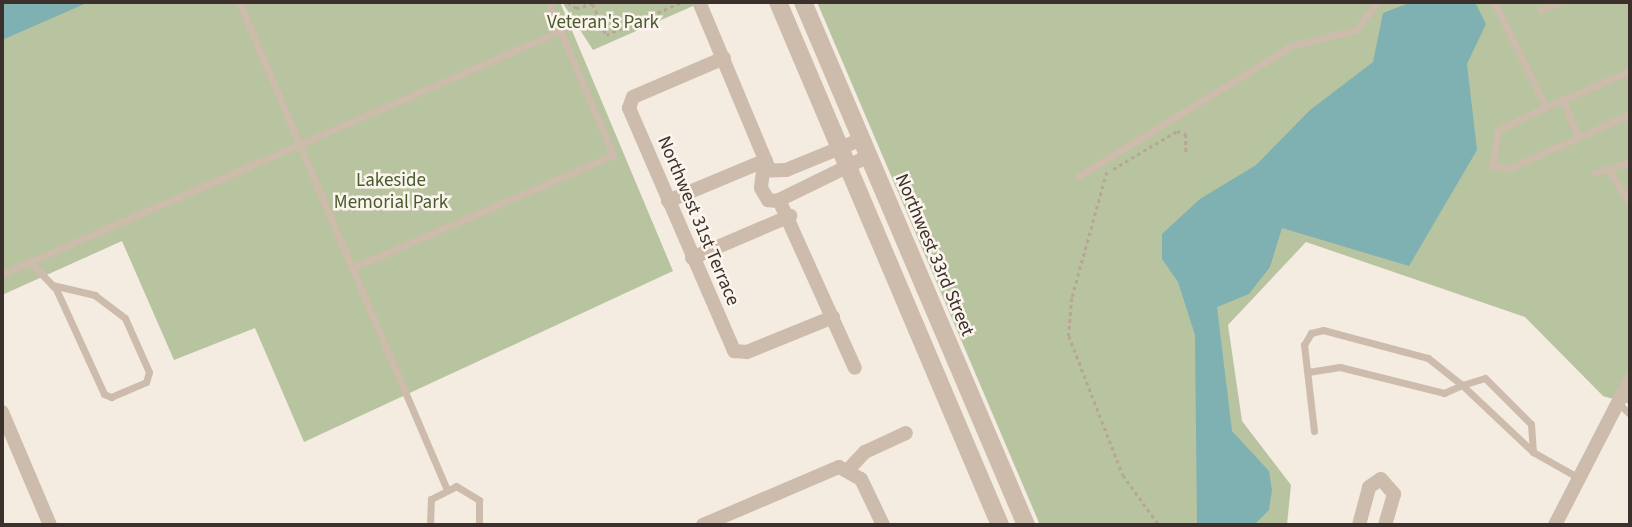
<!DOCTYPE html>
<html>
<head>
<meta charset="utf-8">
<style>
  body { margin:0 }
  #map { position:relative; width:1632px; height:527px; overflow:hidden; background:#f4ebe1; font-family:"Source Sans 3",sans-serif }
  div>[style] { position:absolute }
  .green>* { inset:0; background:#b8c4a0 }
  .water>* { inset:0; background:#7fb0b2 }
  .path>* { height:2.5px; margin-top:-1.25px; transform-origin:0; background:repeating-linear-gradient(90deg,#b9a596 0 3.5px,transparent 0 7px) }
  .service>* { height:7px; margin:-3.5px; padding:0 3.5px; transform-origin:3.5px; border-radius:3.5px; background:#cdbbac }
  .minor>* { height:14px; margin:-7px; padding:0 7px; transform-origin:7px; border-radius:7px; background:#cdbbac }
  .tertiary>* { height:18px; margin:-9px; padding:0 9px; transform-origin:9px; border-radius:9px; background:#cdbbac }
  span { translate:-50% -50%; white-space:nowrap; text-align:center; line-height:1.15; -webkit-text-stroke:5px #fbf5ee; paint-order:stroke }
  .park-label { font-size:19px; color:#4a5a2e }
  .street-label { font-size:19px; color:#3b302b }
  .frame { position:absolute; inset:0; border:4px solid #3b302b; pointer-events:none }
</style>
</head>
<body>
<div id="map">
  <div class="green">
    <i style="clip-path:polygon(2px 2px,560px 2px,673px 271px,304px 442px,255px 328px,174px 360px,122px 241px,2px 295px)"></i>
    <i style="clip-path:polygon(562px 2px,702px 2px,593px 50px)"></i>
    <i style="clip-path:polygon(817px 2px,1630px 2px,1630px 404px,1603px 396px,1525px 317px,1306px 242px,1228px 325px,1242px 421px,1291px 485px,1287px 525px,1040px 525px)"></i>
  </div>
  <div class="water">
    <i style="clip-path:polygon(2px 2px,89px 2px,2px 40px)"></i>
    <i style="clip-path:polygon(1475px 2px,1486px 24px,1467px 64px,1477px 150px,1409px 266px,1282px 228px,1270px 267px,1249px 294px,1217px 307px,1232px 431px,1269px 471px,1272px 490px,1269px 510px,1254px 525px,1197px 525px,1195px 335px,1178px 282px,1162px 259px,1162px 234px,1200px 199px,1256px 165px,1310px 110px,1373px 62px,1383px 13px,1409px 3px)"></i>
  </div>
  <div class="path">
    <i style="left:568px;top:2px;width:10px;rotate:37deg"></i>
    <i style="left:576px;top:8px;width:23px;rotate:-15deg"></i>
    <i style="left:593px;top:4px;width:34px;rotate:67deg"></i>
    <i style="left:606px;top:35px;width:83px;rotate:-23.5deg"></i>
    <i style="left:1113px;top:169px;width:74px;rotate:-30.7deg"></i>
    <i style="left:1177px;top:131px;width:9px;rotate:18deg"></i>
    <i style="left:1186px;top:134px;width:21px;rotate:90deg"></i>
    <i style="left:1107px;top:172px;width:131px;rotate:105.5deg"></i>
    <i style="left:1072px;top:298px;width:38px;rotate:95deg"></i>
    <i style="left:1069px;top:336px;width:149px;rotate:68.8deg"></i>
    <i style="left:1123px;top:475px;width:62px;rotate:54.2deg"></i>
  </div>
  <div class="service">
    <i style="left:239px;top:2px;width:289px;rotate:67deg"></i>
    <i style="left:352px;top:268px;width:284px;rotate:-23.4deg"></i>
    <i style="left:613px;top:155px;width:166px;rotate:-113deg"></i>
    <i style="left:1494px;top:2px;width:117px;rotate:63.7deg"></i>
    <i style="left:1546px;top:107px;width:91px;rotate:-23.2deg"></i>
    <i style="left:1540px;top:10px;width:21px;rotate:-23deg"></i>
    <i style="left:1562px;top:99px;width:40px;rotate:66.6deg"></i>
    <i style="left:1546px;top:107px;width:53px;rotate:154.4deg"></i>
    <i style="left:1498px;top:130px;width:37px;rotate:99deg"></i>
    <i style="left:1492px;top:167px;width:18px;rotate:3deg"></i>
    <i style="left:1510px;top:168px;width:132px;rotate:-24.2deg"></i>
    <i style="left:1608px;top:169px;width:41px;rotate:57.8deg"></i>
    <i style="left:1594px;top:173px;width:38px;rotate:-17deg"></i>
    <i style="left:1079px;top:176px;width:249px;rotate:-31.5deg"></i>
    <i style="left:1291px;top:46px;width:67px;rotate:-13.8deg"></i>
    <i style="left:1356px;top:30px;width:35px;rotate:-53deg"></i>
    <i style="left:29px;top:261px;width:39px;rotate:46deg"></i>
    <i style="left:56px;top:289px;width:115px;rotate:65.4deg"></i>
    <i style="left:104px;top:394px;width:8px;rotate:23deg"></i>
    <i style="left:111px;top:397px;width:38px;rotate:-23deg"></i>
    <i style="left:146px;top:382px;width:10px;rotate:-73deg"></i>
    <i style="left:149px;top:372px;width:59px;rotate:-114deg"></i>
    <i style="left:125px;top:318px;width:38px;rotate:-143deg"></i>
    <i style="left:95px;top:295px;width:44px;rotate:-166.9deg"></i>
    <i style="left:352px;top:268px;width:238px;rotate:66.8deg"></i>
    <i style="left:2px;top:274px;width:609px;rotate:-23.53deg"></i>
    <i style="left:1308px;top:372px;width:32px;rotate:-9deg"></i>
    <i style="left:1340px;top:367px;width:107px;rotate:14deg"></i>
    <i style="left:1444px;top:393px;width:20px;rotate:-24deg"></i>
    <i style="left:1462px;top:385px;width:98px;rotate:43.3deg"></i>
    <i style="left:1618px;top:403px;width:16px;rotate:43deg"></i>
    <i style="left:1314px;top:431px;width:87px;rotate:-96.6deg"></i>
    <i style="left:1304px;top:345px;width:14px;rotate:-60deg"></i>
    <i style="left:1311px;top:333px;width:12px;rotate:-14deg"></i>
    <i style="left:1323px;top:330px;width:109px;rotate:14.9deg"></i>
    <i style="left:1428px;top:358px;width:43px;rotate:38.5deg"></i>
    <i style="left:1462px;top:385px;width:24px;rotate:-17deg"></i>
    <i style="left:1485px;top:378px;width:65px;rotate:45deg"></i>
    <i style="left:1531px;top:424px;width:28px;rotate:86deg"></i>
    <i style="left:1533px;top:452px;width:53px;rotate:29.5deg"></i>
    <i style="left:430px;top:525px;width:26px;rotate:-88deg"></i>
    <i style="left:431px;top:499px;width:28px;rotate:-27deg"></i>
    <i style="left:456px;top:486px;width:27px;rotate:31deg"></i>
    <i style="left:479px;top:500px;width:25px;rotate:90deg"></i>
  </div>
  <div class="minor">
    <i style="left:700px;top:4px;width:179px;rotate:67.3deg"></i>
    <i style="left:724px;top:58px;width:99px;rotate:156.8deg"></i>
    <i style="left:633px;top:97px;width:12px;rotate:110deg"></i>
    <i style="left:629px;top:108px;width:265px;rotate:66.6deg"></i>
    <i style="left:734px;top:351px;width:13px;rotate:4deg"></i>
    <i style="left:747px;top:352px;width:93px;rotate:-22.1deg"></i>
    <i style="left:862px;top:139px;width:82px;rotate:157.8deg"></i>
    <i style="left:786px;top:170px;width:23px;rotate:178deg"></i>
    <i style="left:763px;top:171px;width:17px;rotate:97deg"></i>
    <i style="left:761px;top:188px;width:14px;rotate:60deg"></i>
    <i style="left:768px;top:200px;width:9px;rotate:6deg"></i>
    <i style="left:777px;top:201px;width:102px;rotate:-26.1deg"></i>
    <i style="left:779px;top:200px;width:184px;rotate:65.7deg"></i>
    <i style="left:668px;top:201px;width:106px;rotate:-22.7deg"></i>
    <i style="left:692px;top:258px;width:107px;rotate:-23.2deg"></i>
    <i style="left:2px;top:412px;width:123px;rotate:67deg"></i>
    <i style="left:848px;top:470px;width:25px;rotate:-47deg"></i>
    <i style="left:865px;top:452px;width:45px;rotate:-24.9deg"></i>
    <i style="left:703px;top:525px;width:148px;rotate:-23.1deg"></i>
    <i style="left:839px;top:467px;width:25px;rotate:29deg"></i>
    <i style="left:861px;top:479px;width:51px;rotate:64.4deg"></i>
    <i style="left:1359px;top:525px;width:39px;rotate:-75deg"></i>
    <i style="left:1369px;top:487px;width:14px;rotate:-34deg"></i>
    <i style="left:1381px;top:479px;width:20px;rotate:49deg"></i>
    <i style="left:1394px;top:494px;width:32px;rotate:106deg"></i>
    <i style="left:1555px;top:525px;width:164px;rotate:-62.8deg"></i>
  </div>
  <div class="tertiary">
    <i style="left:778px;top:2px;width:568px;rotate:67deg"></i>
    <i style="left:803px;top:2px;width:569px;rotate:66.91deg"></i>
  </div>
  <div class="park-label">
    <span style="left:603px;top:23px">Veteran's Park</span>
    <span style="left:391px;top:192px">Lakeside<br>Memorial Park</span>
  </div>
  <div class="street-label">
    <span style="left:698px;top:221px;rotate:67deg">Northwest 31st Terrace</span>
    <span style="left:934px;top:255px;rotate:67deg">Northwest 33rd Street</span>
  </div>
  <div class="frame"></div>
</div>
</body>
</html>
